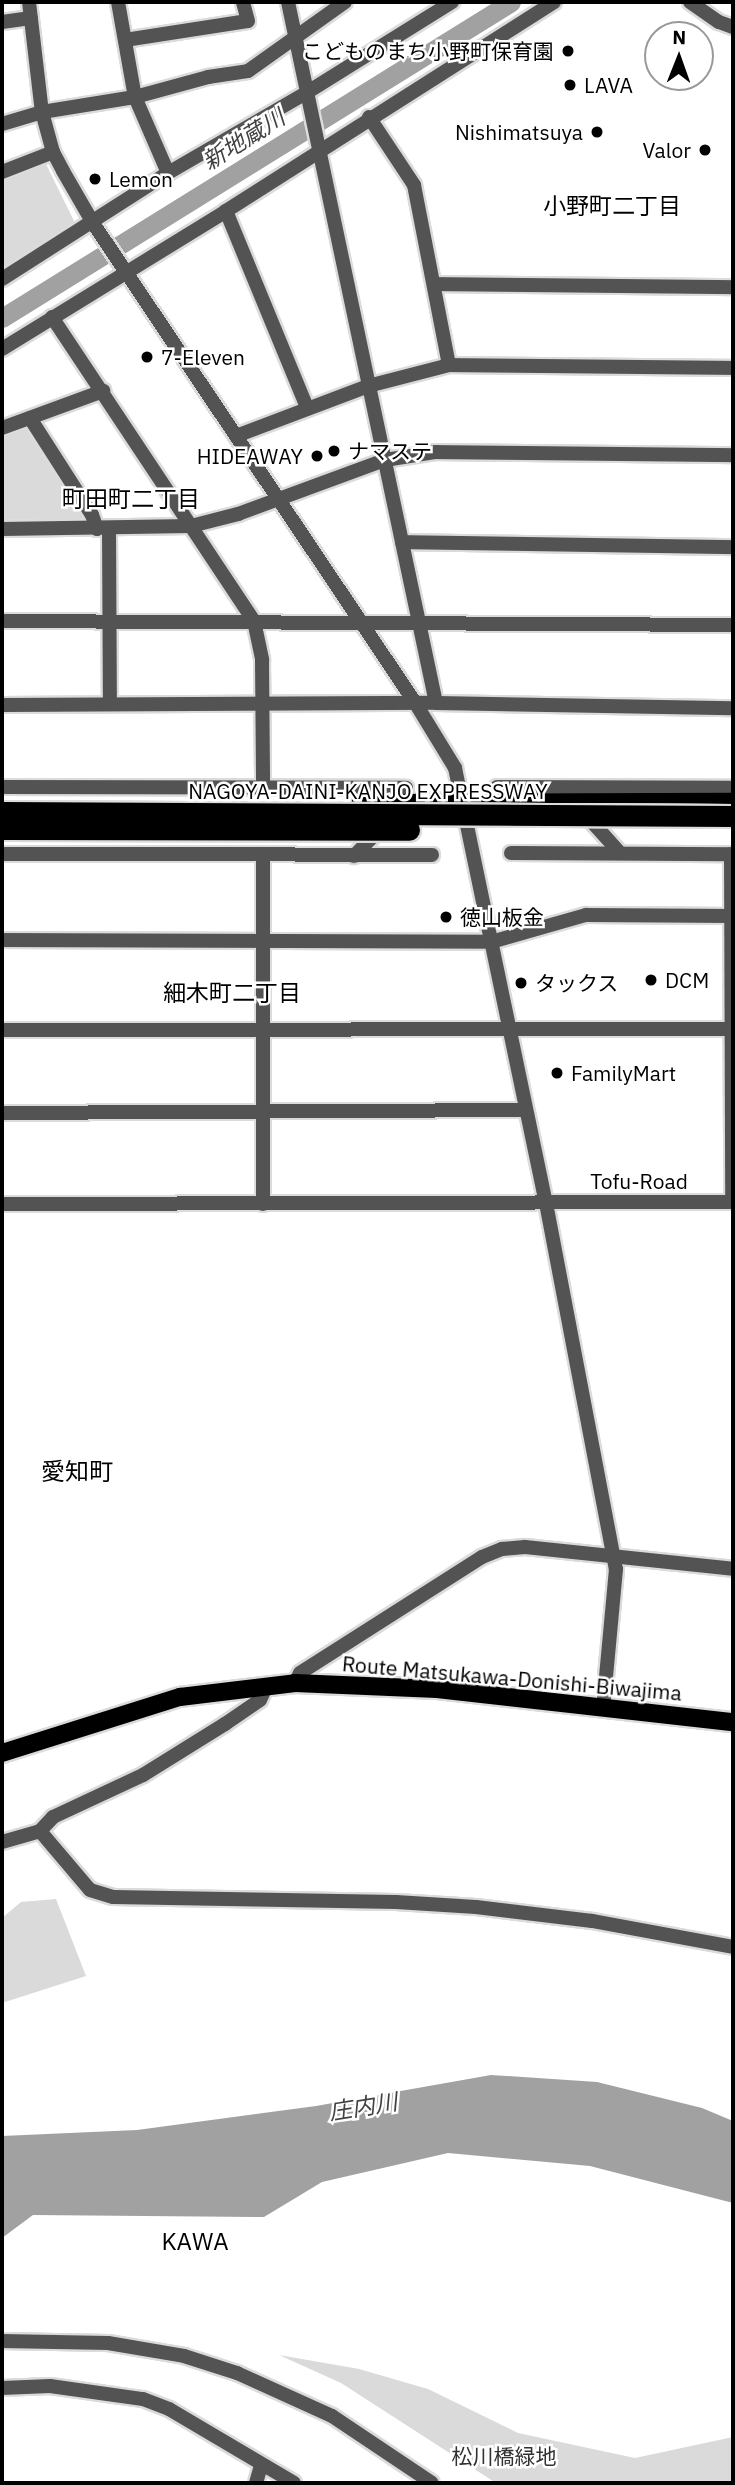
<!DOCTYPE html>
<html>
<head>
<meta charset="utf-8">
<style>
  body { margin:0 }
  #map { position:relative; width:735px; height:2485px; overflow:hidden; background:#fff; font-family:"IBM Plex Sans","Noto Sans JP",sans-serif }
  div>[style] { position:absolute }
  .green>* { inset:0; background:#dadada }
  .water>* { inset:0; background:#a1a1a1 }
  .river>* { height:19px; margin:-9.5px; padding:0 9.5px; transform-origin:9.5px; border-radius:9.5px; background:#a1a1a1 }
  .roads { filter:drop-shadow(2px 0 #dbdbdb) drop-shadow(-2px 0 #dbdbdb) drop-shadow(0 2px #dbdbdb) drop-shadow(0 -2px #dbdbdb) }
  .minor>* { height:14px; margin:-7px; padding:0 7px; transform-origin:7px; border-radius:7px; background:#535353 }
  .major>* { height:18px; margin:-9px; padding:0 9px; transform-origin:9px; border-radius:9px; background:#000 }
  .highway>* { height:21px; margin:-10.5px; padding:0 10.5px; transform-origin:10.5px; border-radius:10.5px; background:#000 }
  .bridges { filter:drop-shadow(2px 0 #dbdbdb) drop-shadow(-2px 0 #dbdbdb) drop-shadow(0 2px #dbdbdb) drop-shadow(0 -2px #dbdbdb) }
  .highway-bridge>* { height:21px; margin:-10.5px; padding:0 10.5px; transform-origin:10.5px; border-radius:10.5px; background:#000 }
  .dots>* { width:19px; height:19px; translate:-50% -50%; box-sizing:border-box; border:4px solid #fff; border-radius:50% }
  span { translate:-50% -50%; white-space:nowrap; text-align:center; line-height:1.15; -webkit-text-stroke:5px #fff; paint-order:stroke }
  .poi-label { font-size:21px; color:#000 }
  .right { translate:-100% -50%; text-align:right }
  .left { translate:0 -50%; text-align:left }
  .street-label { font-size:21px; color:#000 }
  .park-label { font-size:21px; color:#313131 }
  .water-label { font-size:23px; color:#424242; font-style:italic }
  .neighbourhood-label { font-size:23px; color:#000 }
  .quarter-label { font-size:24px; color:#000 }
  .frame { position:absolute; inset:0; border:4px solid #000; pointer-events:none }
  .north { position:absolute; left:644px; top:21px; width:70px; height:70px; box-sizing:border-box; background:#fff; border:2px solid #999; border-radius:50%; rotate:1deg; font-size:19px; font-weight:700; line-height:28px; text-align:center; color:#000 }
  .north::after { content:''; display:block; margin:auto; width:24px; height:32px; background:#000; clip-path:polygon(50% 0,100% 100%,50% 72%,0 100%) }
</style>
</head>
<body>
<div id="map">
  <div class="green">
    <i style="clip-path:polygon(45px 162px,77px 227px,3px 269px,2px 179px)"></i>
    <i style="clip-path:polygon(24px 425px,28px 427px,85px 513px,81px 519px,2px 520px,2px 433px)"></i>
    <i style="clip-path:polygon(56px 1899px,86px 1976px,2px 2003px,2px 1918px,21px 1902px)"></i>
    <i style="clip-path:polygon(279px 2355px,359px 2369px,428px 2389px,518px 2433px,635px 2458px,733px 2437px,733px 2483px,496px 2483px,341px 2383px)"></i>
  </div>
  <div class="water">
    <i style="clip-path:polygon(491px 2075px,597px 2082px,702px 2108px,733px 2121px,733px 2203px,590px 2166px,448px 2153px,322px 2182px,264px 2217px,33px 2215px,2px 2238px,2px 2136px,137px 2130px,316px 2106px)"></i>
  </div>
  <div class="river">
    <i style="left:2px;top:318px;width:599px;rotate:-31.83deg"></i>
  </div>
  <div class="roads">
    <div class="minor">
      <i style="left:29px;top:2px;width:111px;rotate:83.3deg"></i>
      <i style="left:42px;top:112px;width:41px;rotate:74.6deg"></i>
      <i style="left:53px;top:152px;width:21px;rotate:62deg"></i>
      <i style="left:63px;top:171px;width:60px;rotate:60deg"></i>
      <i style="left:93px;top:223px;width:579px;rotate:56.12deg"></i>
      <i style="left:416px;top:704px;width:75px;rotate:58.6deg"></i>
      <i style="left:455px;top:768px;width:444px;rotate:78.2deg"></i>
      <i style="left:546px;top:1203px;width:373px;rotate:79.2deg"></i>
      <i style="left:616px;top:1569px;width:140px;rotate:95.3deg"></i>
      <i style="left:118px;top:2px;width:97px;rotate:79.9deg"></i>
      <i style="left:135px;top:97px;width:83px;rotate:66.5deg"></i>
      <i style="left:288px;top:2px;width:716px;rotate:78.08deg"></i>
      <i style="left:690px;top:2px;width:35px;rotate:35deg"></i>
      <i style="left:719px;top:22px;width:15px;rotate:20deg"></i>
      <i style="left:2px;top:22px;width:29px;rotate:-8deg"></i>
      <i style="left:125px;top:40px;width:124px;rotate:-8.8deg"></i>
      <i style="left:248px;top:21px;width:20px;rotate:-105deg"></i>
      <i style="left:369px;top:117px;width:82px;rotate:56.5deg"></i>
      <i style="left:414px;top:185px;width:183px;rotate:79deg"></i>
      <i style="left:2px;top:124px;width:42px;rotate:-16.7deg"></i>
      <i style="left:42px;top:112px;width:94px;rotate:-9.2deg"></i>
      <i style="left:135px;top:97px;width:76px;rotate:-15.3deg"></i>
      <i style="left:208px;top:77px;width:40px;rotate:-8.5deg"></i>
      <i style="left:248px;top:71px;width:119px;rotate:-35.4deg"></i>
      <i style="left:2px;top:172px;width:55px;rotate:-21.4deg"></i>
      <i style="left:226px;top:211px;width:213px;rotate:67.6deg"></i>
      <i style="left:2px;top:279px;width:197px;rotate:-32.6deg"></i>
      <i style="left:168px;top:173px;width:160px;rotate:-30.1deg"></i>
      <i style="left:306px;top:93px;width:172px;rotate:-31.9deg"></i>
      <i style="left:435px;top:284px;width:298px;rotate:0.6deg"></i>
      <i style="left:52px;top:317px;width:365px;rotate:56.4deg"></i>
      <i style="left:254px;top:621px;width:40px;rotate:78deg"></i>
      <i style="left:262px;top:660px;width:127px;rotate:89.5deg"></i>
      <i style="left:2px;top:349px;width:263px;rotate:-31.6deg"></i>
      <i style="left:226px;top:211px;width:389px;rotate:-32.5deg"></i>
      <i style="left:30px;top:418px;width:115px;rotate:57.4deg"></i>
      <i style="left:92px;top:515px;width:15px;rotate:70deg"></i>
      <i style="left:2px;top:428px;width:108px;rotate:-20.1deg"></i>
      <i style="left:236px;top:436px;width:141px;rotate:-20.7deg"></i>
      <i style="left:368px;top:386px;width:84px;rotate:-14.5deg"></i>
      <i style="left:449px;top:365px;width:284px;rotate:0.6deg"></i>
      <i style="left:2px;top:529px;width:189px;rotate:-0.9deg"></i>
      <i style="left:191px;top:526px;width:49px;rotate:-14.3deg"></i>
      <i style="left:238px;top:514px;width:157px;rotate:-20.2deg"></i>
      <i style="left:385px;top:460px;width:52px;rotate:-8.9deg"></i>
      <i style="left:436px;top:452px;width:297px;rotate:0.6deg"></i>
      <i style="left:109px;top:529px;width:175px;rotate:89.7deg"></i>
      <i style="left:402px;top:542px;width:331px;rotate:0.9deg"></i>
      <i style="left:2px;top:621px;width:731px;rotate:0.31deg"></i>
      <i style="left:2px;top:705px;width:434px;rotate:-0.3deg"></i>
      <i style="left:436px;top:703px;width:297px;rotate:1deg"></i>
      <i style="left:2px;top:787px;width:404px;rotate:0.1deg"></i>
      <i style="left:497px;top:787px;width:236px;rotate:0.2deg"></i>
      <i style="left:584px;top:813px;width:54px;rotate:48deg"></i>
      <i style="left:511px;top:853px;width:222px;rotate:0.3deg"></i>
      <i style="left:2px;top:854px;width:430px;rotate:0.1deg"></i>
      <i style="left:731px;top:854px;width:348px;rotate:89.8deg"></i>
      <i style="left:263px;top:856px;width:348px;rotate:90deg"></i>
      <i style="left:354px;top:856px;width:40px;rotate:-46deg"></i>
      <i style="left:2px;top:940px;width:489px;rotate:0.2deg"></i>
      <i style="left:491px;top:942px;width:99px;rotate:-15.9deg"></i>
      <i style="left:586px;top:915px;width:147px;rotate:0.4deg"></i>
      <i style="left:2px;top:1030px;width:731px;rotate:-0.08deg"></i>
      <i style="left:2px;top:1113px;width:523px;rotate:-0.33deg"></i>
      <i style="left:2px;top:1204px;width:731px;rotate:-0.16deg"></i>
      <i style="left:295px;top:1683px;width:11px;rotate:-63deg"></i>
      <i style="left:300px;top:1673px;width:216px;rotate:-32.5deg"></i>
      <i style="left:482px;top:1557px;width:22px;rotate:-22deg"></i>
      <i style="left:502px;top:1549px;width:23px;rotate:-5deg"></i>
      <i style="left:525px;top:1547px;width:209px;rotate:6deg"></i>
      <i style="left:40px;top:1831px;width:19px;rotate:-47deg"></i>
      <i style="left:53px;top:1817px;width:99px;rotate:-25deg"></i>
      <i style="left:143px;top:1775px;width:97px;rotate:-31.9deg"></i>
      <i style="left:225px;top:1724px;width:42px;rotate:-34.4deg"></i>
      <i style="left:260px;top:1700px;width:14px;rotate:-65deg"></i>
      <i style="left:2px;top:1842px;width:40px;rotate:-16deg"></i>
      <i style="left:40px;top:1831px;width:77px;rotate:49.7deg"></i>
      <i style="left:90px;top:1890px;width:24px;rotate:17deg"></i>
      <i style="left:113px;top:1897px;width:283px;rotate:1deg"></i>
      <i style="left:396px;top:1902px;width:80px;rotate:3.6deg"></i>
      <i style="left:476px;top:1907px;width:117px;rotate:6.9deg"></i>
      <i style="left:592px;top:1921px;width:143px;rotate:10.4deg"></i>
      <i style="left:2px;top:2341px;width:106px;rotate:1.1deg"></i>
      <i style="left:108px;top:2343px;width:77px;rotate:9.7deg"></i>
      <i style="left:184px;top:2356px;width:56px;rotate:17.8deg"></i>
      <i style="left:237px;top:2373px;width:104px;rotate:24.4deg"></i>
      <i style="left:332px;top:2416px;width:120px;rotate:33.8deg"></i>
      <i style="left:2px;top:2388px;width:48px;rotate:-2.4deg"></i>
      <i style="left:50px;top:2386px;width:94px;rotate:8deg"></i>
      <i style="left:143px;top:2399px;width:28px;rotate:21deg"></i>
      <i style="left:169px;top:2409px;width:145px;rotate:30.6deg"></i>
      <i style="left:256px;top:2483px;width:19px;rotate:-74deg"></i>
    </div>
    <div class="major">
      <i style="left:2px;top:1753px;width:187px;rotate:-17.5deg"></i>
      <i style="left:180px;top:1697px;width:116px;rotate:-6.9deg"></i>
      <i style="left:295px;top:1683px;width:142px;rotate:2.4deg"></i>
      <i style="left:437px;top:1689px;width:298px;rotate:6.4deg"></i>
    </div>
    <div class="highway">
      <i style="left:361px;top:804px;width:372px;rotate:-0.2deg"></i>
    </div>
  </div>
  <div class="bridges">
    <div class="highway-bridge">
      <i style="left:2px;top:812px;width:731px;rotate:0.31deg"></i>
      <i style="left:2px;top:829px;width:407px;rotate:0.1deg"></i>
    </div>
  </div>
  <div class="dots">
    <i style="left:568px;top:51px;background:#000"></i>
    <i style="left:570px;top:85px;background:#000"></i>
    <i style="left:597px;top:132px;background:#000"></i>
    <i style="left:705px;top:150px;background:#000"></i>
    <i style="left:95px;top:179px;background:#000"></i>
    <i style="left:147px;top:357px;background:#000"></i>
    <i style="left:334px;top:451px;background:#000"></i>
    <i style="left:317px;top:456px;background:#000"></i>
    <i style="left:446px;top:917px;background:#000"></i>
    <i style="left:651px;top:980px;background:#000"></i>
    <i style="left:521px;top:983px;background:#000"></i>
    <i style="left:557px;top:1073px;background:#000"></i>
  </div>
  <div class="poi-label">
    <span class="right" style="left:554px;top:51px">こどものまち小野町保育園</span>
    <span class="left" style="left:584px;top:85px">LAVA</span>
    <span class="right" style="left:583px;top:132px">Nishimatsuya</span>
    <span class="right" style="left:691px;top:150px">Valor</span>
    <span class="left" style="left:109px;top:179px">Lemon</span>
    <span class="left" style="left:161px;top:357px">7-Eleven</span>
    <span class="left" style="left:348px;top:451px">ナマステ</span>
    <span class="right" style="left:303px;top:456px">HIDEAWAY</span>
    <span class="left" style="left:460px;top:917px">徳山板金</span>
    <span class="left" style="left:665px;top:980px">DCM</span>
    <span class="left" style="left:535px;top:983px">タックス</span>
    <span class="left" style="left:571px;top:1073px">FamilyMart</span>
  </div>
  <div class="street-label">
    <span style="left:368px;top:791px">NAGOYA-DAINI-KANJO EXPRESSWAY</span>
    <span style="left:639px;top:1181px">Tofu-Road</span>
    <span style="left:512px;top:1678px;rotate:5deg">Route Matsukawa-Donishi-Biwajima</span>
  </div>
  <div class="park-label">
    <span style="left:504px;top:2456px">松川橋緑地</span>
  </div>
  <div class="water-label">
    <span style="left:243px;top:139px;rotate:-32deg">新地蔵川</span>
    <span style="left:363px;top:2106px;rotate:-9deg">庄内川</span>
  </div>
  <div class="neighbourhood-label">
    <span style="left:612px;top:205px">小野町二丁目</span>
    <span style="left:131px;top:498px">町田町二丁目</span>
    <span style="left:232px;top:992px">細木町二丁目</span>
  </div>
  <div class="quarter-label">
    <span style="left:77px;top:1472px">愛知町</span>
    <span style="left:195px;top:2242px">KAWA</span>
  </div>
  <div class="frame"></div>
  <div class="north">N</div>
</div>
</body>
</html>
